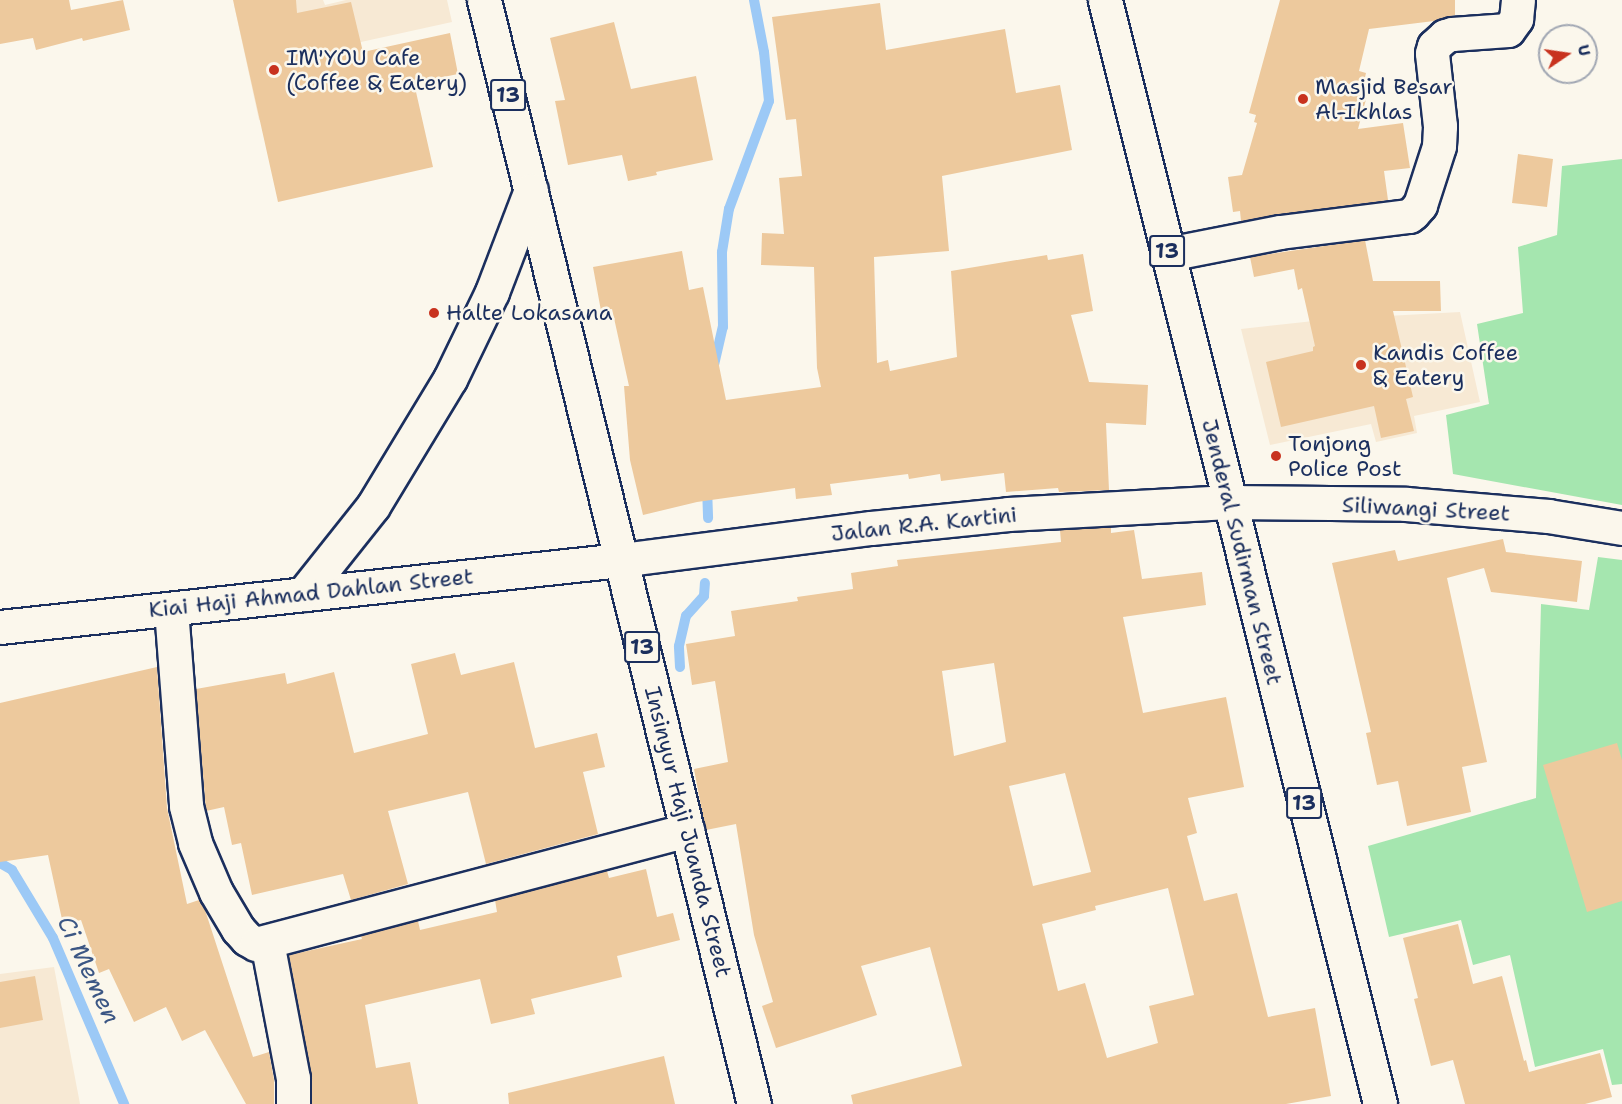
<!DOCTYPE html>
<html>
<head>
<meta charset="utf-8">
<style>
  body { margin:0 }
  #map { position:relative; width:1622px; height:1104px; overflow:hidden; background:#fbf7ec; font-family:"Shantell Sans",sans-serif }
  div>[style] { position:absolute }
  .built>* { inset:0; background:#f7e9d4 }
  .green>* { inset:0; background:#a5e6af }
  .stream>* { height:10px; margin:-5px; padding:0 5px; transform-origin:5px; border-radius:5px; background:#9cc9f6 }
  .building>* { inset:0; background:#edc99d }
  .roads { filter:drop-shadow(2px 0 #1b2f5e) drop-shadow(-2px 0 #1b2f5e) drop-shadow(0 2px #1b2f5e) drop-shadow(0 -2px #1b2f5e) }
  .minor>* { height:33px; margin:-16.5px; padding:0 16.5px; transform-origin:16.5px; border-radius:16.5px; background:#fbf7ec }
  .secondary>* { height:33px; margin:-16.5px; padding:0 16.5px; transform-origin:16.5px; border-radius:16.5px; background:#fbf7ec }
  .trunk>* { height:33px; margin:-16.5px; padding:0 16.5px; transform-origin:16.5px; border-radius:16.5px; background:#fbf7ec }
  .dots>* { width:16px; height:16px; translate:-50% -50%; box-sizing:border-box; border:3px solid #fbf7ec; border-radius:50% }
  span { translate:-50% -50%; white-space:nowrap; text-align:center; line-height:1.15; -webkit-text-stroke:5px #fbf7ec; paint-order:stroke }
  .shield-label span { padding:2px 4px; background:#fbf7ec; border:2px solid; border-radius:4px; -webkit-text-stroke-width:0 }
  .shield-label { font-size:21px; color:#1b2f5e; font-weight:700 }
  .poi-label { font-size:22px; color:#1b2f5e }
  .left { translate:0 -50%; text-align:left }
  .street-label { font-size:22px; color:#1b2f5e }
  .water-label { font-size:24px; color:#3b5684; font-style:italic }
  .north { position:absolute; left:1538px; top:24px; width:60px; height:60px; box-sizing:border-box; background:#fbf7ec; border:2px solid #a1a7b3; border-radius:50%; rotate:77deg; font-size:16px; font-weight:700; line-height:24px; text-align:center; color:#1b2f5e }
  .north::after { content:''; display:block; margin:auto; width:21px; height:27px; background:#c8321e; clip-path:polygon(50% 0,100% 100%,50% 72%,0 100%) }
</style>
</head>
<body>
<div id="map">
  <div class="built">
    <i style="clip-path:polygon(259px 0,323px 0,325px 5px,346px 0,447px 0,452px 22px,361px 42px,309px 109px,259px 120px,234px 5px)"></i>
    <i style="clip-path:polygon(1460px 312px,1480px 402px,1414px 416px,1417px 433px,1376px 442px,1371px 424px,1270px 445px,1241px 329px,1332px 319px)"></i>
    <i style="clip-path:polygon(54px 967px,80px 1104px,0 1104px,0 974px)"></i>
  </div>
  <div class="green">
    <i style="clip-path:polygon(1622px 159px,1622px 505px,1453px 474px,1446px 415px,1489px 404px,1477px 324px,1523px 313px,1518px 247px,1557px 235px,1562px 166px)"></i>
    <i style="clip-path:polygon(1598px 557px,1622px 560px,1622px 1084px,1612px 1085px,1603px 1049px,1535px 1067px,1510px 955px,1473px 965px,1461px 920px,1389px 937px,1368px 846px,1536px 798px,1541px 604px,1589px 610px)"></i>
  </div>
  <div class="stream">
    <i style="left:714px;top:365px;width:39px;rotate:-77deg"></i>
    <i style="left:723px;top:327px;width:75px;rotate:-90.8deg"></i>
    <i style="left:722px;top:252px;width:44px;rotate:-80.8deg"></i>
    <i style="left:729px;top:209px;width:115px;rotate:-69.7deg"></i>
    <i style="left:769px;top:101px;width:49px;rotate:-95.8deg"></i>
    <i style="left:764px;top:52px;width:53px;rotate:-100.9deg"></i>
    <i style="left:707px;top:487px;width:31px;rotate:88deg"></i>
    <i style="left:680px;top:667px;width:21px;rotate:-93deg"></i>
    <i style="left:679px;top:646px;width:31px;rotate:-77deg"></i>
    <i style="left:686px;top:616px;width:27px;rotate:-48deg"></i>
    <i style="left:704px;top:596px;width:13px;rotate:-86deg"></i>
    <i style="left:0;top:863px;width:14px;rotate:30deg"></i>
    <i style="left:12px;top:870px;width:79px;rotate:58.9deg"></i>
    <i style="left:53px;top:938px;width:181px;rotate:66.8deg"></i>
  </div>
  <div class="building">
    <i style="clip-path:polygon(0 0,69px 0,71px 10px,123px 0,130px 30px,83px 41px,82px 38px,36px 50px,33px 38px,0 44px)"></i>
    <i style="clip-path:polygon(233px 0,296px 0,297px 13px,351px 2px,363px 52px,450px 33px,458px 74px,414px 83px,433px 167px,278px 202px)"></i>
    <i style="clip-path:polygon(1280px 0,1455px 0,1455px 15px,1434px 21px,1369px 29px,1359px 71px,1366px 73px,1362px 90px,1368px 92px,1358px 129px,1403px 123px,1410px 168px,1384px 171px,1388px 200px,1241px 221px,1240px 211px,1233px 212px,1228px 177px,1242px 175px,1257px 123px,1254px 122px,1256px 115px,1249px 113px)"></i>
    <i style="clip-path:polygon(880px 3px,886px 50px,1005px 29px,1016px 93px,1060px 85px,1072px 150px,942px 176px,949px 251px,874px 257px,877px 363px,888px 360px,890px 371px,957px 357px,951px 271px,1047px 255px,1048px 260px,1083px 254px,1093px 311px,1071px 315px,1089px 382px,1148px 385px,1146px 425px,1106px 423px,1109px 490px,1059px 492px,1058px 488px,1006px 492px,1004px 473px,941px 481px,940px 474px,909px 479px,908px 474px,830px 484px,832px 495px,796px 499px,795px 488px,697px 502px,643px 515px,630px 460px,624px 386px,629px 386px,612px 309px,601px 311px,593px 267px,682px 251px,689px 290px,703px 287px,726px 400px,821px 387px,817px 368px,814px 267px,761px 265px,762px 233px,784px 234px,779px 178px,802px 176px,796px 119px,786px 120px,772px 17px)"></i>
    <i style="clip-path:polygon(614px 22px,631px 89px,696px 76px,713px 160px,656px 172px,657px 175px,628px 181px,622px 155px,568px 165px,555px 101px,565px 100px,550px 38px)"></i>
    <i style="clip-path:polygon(1518px 154px,1553px 159px,1547px 207px,1512px 203px)"></i>
    <i style="clip-path:polygon(1365px 240px,1373px 281px,1440px 281px,1441px 311px,1393px 311px,1413px 397px,1406px 399px,1414px 431px,1381px 438px,1374px 406px,1281px 427px,1266px 362px,1313px 351px,1313px 347px,1315px 346px,1302px 288px,1298px 290px,1294px 269px,1254px 277px,1250px 257px)"></i>
    <i style="clip-path:polygon(evenodd,1111px 527px,1111px 533px,1134px 530px,1142px 579px,1202px 572px,1206px 605px,1123px 617px,1143px 713px,1226px 697px,1244px 787px,1188px 798px,1197px 833px,1187px 836px,1204px 901px,1237px 893px,1268px 1017px,1315px 1008px,1331px 1096px,1286px 1104px,853px 1104px,851px 1095px,962px 1066px,930px 947px,861px 966px,877px 1015px,776px 1048px,762px 1006px,773px 1002px,754px 935px,736px 824px,706px 830px,702px 812px,694px 769px,728px 762px,715px 681px,692px 685px,686px 644px,735px 636px,731px 611px,798px 601px,797px 597px,853px 589px,851px 573px,898px 566px,897px 560px,1061px 542px,1060px 530px,1111px 527px,994px 663px,1006px 742px,954px 756px,942px 671px,994px 663px,1111px 527px,1065px 773px,1091px 872px,1033px 886px,1009px 786px,1065px 773px,1111px 527px,1168px 888px,1194px 995px,1149px 1006px,1158px 1043px,1107px 1058px,1085px 983px,1058px 991px,1042px 924px,1096px 910px,1095px 906px,1168px 888px)"></i>
    <i style="clip-path:polygon(1503px 539px,1506px 552px,1582px 561px,1577px 602px,1491px 592px,1484px 568px,1447px 578px,1487px 762px,1462px 767px,1471px 812px,1407px 826px,1398px 781px,1377px 785px,1366px 733px,1371px 732px,1332px 563px,1395px 550px,1398px 561px)"></i>
    <i style="clip-path:polygon(455px 653px,461px 675px,514px 662px,535px 748px,597px 733px,605px 767px,583px 772px,598px 834px,486px 864px,468px 792px,388px 811px,408px 884px,351px 900px,343px 874px,252px 895px,241px 843px,232px 845px,224px 807px,206px 811px,196px 689px,285px 673px,287px 684px,334px 672px,354px 753px,428px 734px,411px 664px)"></i>
    <i style="clip-path:polygon(157px 667px,167px 808px,187px 904px,199px 900px,205px 910px,253px 1057px,269px 1052px,274px 1080px,274px 1104px,246px 1104px,205px 1030px,182px 1041px,166px 1007px,134px 1022px,109px 969px,99px 973px,81px 920px,63px 924px,48px 855px,0 862px,0 703px)"></i>
    <i style="clip-path:polygon(1617px 743px,1622px 760px,1622px 901px,1587px 912px,1543px 765px)"></i>
    <i style="clip-path:polygon(646px 869px,657px 917px,673px 913px,680px 940px,617px 956px,622px 977px,531px 999px,535px 1014px,491px 1024px,480px 979px,365px 1005px,376px 1068px,410px 1062px,418px 1104px,312px 1104px,311px 1074px,289px 955px,362px 939px,361px 936px,418px 921px,420px 930px,497px 912px,495px 900px,607px 871px,609px 878px)"></i>
    <i style="clip-path:polygon(1458px 924px,1473px 984px,1502px 976px,1524px 1061px,1526px 1060px,1529px 1072px,1600px 1053px,1612px 1097px,1585px 1104px,1465px 1104px,1453px 1060px,1431px 1066px,1414px 999px,1418px 998px,1403px 938px)"></i>
    <i style="clip-path:polygon(35px 976px,43px 1020px,0 1028px,0 982px)"></i>
    <i style="clip-path:polygon(664px 1056px,675px 1104px,509px 1104px,508px 1093px)"></i>
  </div>
  <div class="roads">
    <div class="minor">
      <i style="left:1168px;top:254px;width:114px;rotate:-11.1deg"></i>
      <i style="left:1280px;top:232px;width:130px;rotate:-7.1deg"></i>
      <i style="left:1409px;top:216px;width:5px;rotate:-37deg"></i>
      <i style="left:1413px;top:213px;width:11px;rotate:-49deg"></i>
      <i style="left:1420px;top:205px;width:62px;rotate:-72.1deg"></i>
      <i style="left:1439px;top:146px;width:20px;rotate:-87deg"></i>
      <i style="left:1440px;top:126px;width:73px;rotate:-96.3deg"></i>
      <i style="left:1432px;top:53px;width:7px;rotate:-74deg"></i>
      <i style="left:1434px;top:46px;width:15px;rotate:-42deg"></i>
      <i style="left:1445px;top:36px;width:7px;rotate:-16deg"></i>
      <i style="left:1452px;top:34px;width:56px;rotate:-4.1deg"></i>
      <i style="left:1508px;top:30px;width:14px;rotate:-54deg"></i>
      <i style="left:1516px;top:19px;width:19px;rotate:-84deg"></i>
      <i style="left:171px;top:609px;width:198px;rotate:85.6deg"></i>
      <i style="left:186px;top:806px;width:38px;rotate:76deg"></i>
      <i style="left:195px;top:843px;width:53px;rotate:66.8deg"></i>
      <i style="left:216px;top:892px;width:43px;rotate:59.3deg"></i>
      <i style="left:238px;top:929px;width:13px;rotate:48deg"></i>
      <i style="left:247px;top:939px;width:10px;rotate:29deg"></i>
      <i style="left:256px;top:944px;width:446px;rotate:-14.8deg"></i>
      <i style="left:267px;top:942px;width:138px;rotate:79.2deg"></i>
      <i style="left:293px;top:1078px;width:26px;rotate:90deg"></i>
    </div>
    <div class="secondary">
      <i style="left:0;top:627px;width:625px;rotate:-6.16deg"></i>
      <i style="left:621px;top:560px;width:252px;rotate:-7.3deg"></i>
      <i style="left:871px;top:528px;width:138px;rotate:-5.8deg"></i>
      <i style="left:1008px;top:514px;width:221px;rotate:-3.1deg"></i>
      <i style="left:1229px;top:502px;width:177px;rotate:0.6deg"></i>
      <i style="left:1406px;top:504px;width:143px;rotate:4.8deg"></i>
      <i style="left:1548px;top:516px;width:75px;rotate:9.2deg"></i>
    </div>
    <div class="trunk">
      <i style="left:484px;top:0;width:1137px;rotate:76.26deg"></i>
      <i style="left:1105px;top:0;width:1138px;rotate:76.01deg"></i>
      <i style="left:303px;top:594px;width:112px;rotate:-51.5deg"></i>
      <i style="left:373px;top:506px;width:149px;rotate:-58.8deg"></i>
      <i style="left:450px;top:379px;width:97px;rotate:-64.2deg"></i>
      <i style="left:492px;top:292px;width:109px;rotate:-69.1deg"></i>
    </div>
  </div>
  <div class="dots">
    <i style="left:274px;top:70px;background:#c8321e"></i>
    <i style="left:1303px;top:99px;background:#c8321e"></i>
    <i style="left:434px;top:313px;background:#c8321e"></i>
    <i style="left:1361px;top:365px;background:#c8321e"></i>
    <i style="left:1276px;top:456px;background:#c8321e"></i>
  </div>
  <div class="shield-label">
    <span style="left:508px;top:95px">13</span>
    <span style="left:1167px;top:251px">13</span>
    <span style="left:642px;top:647px">13</span>
    <span style="left:1304px;top:803px">13</span>
  </div>
  <div class="poi-label">
    <span class="left" style="left:286px;top:70px">IM'YOU Cafe<br>(Coffee &amp; Eatery)</span>
    <span class="left" style="left:1315px;top:99px">Masjid Besar<br>Al-Ikhlas</span>
    <span class="left" style="left:446px;top:313px">Halte Lokasana</span>
    <span class="left" style="left:1373px;top:365px">Kandis Coffee<br>&amp; Eatery</span>
    <span class="left" style="left:1288px;top:456px">Tonjong<br>Police Post</span>
  </div>
  <div class="street-label">
    <span style="left:1426px;top:509px;rotate:3deg">Siliwangi Street</span>
    <span style="left:924px;top:524px;rotate:-6deg">Jalan R.A. Kartini</span>
    <span style="left:1242px;top:552px;rotate:76deg">Jenderal Sudirman Street</span>
    <span style="left:311px;top:593px;rotate:-6deg">Kiai Haji Ahmad Dahlan Street</span>
    <span style="left:688px;top:832px;rotate:76deg">Insinyur Haji Juanda Street</span>
  </div>
  <div class="water-label">
    <span style="left:88px;top:970px;rotate:65deg">Ci Memen</span>
  </div>
  <div class="north">U</div>
</div>
</body>
</html>
